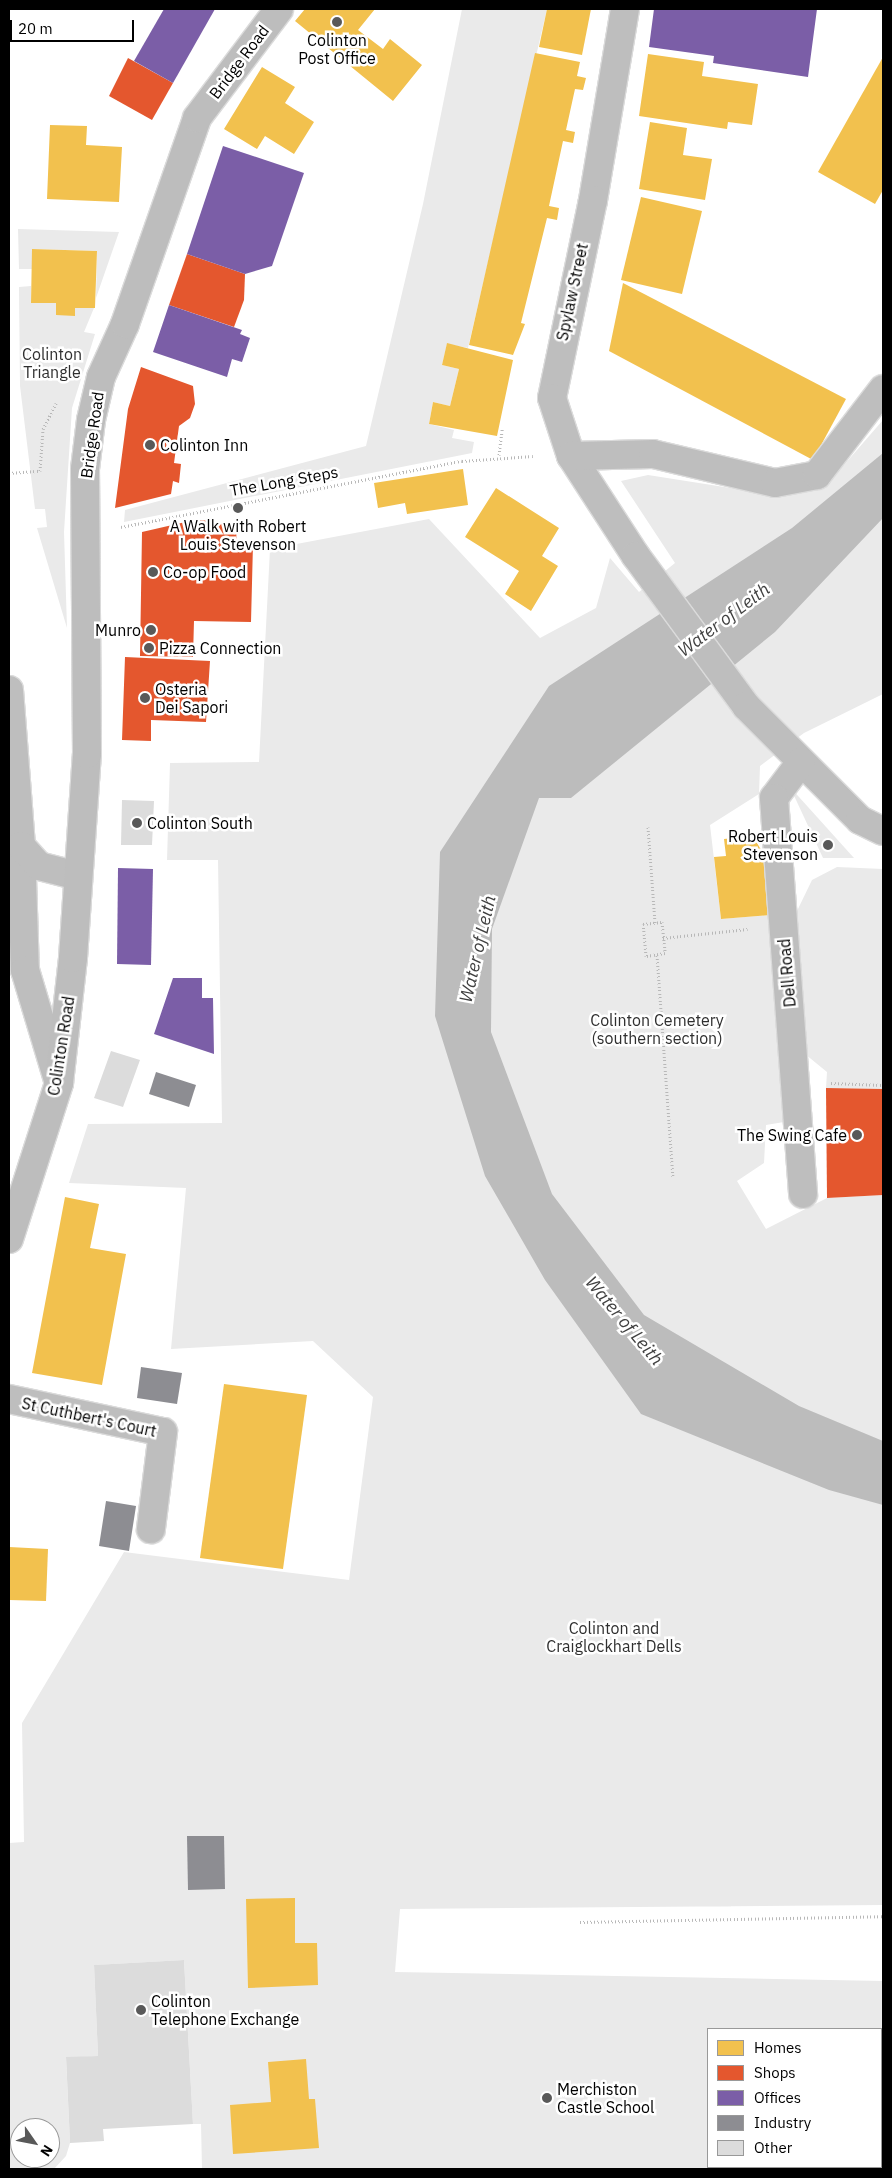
<!DOCTYPE html>
<html>
<head>
<meta charset="utf-8">
<style>
  body { margin:0 }
  #map { position:relative; width:892px; height:2178px; overflow:hidden; background:#fff; font-family:"IBM Plex Sans",sans-serif }
  div>[style] { position:absolute }
  .green>* { inset:0; background:#eaeaea }
  .water>* { inset:0; background:#bcbcbc }
  .homes>* { inset:0; background:#f2c14e }
  .shops>* { inset:0; background:#e4572e }
  .offices>* { inset:0; background:#7b5ea7 }
  .industry>* { inset:0; background:#8d8d92 }
  .building>* { inset:0; background:#dcdcdc }
  .path>* { height:3px; margin-top:-1.5px; transform-origin:0; background:repeating-linear-gradient(90deg,#b8b8b8 0 1px,transparent 0 3.5px) }
  .roads { filter:drop-shadow(1px 0 #dbdbdb) drop-shadow(-1px 0 #dbdbdb) drop-shadow(0 1px #dbdbdb) drop-shadow(0 -1px #dbdbdb) }
  .minor>* { height:28px; margin:-14px; padding:0 14px; transform-origin:14px; border-radius:14px; background:#bebebe }
  .major>* { height:28px; margin:-14px; padding:0 14px; transform-origin:14px; border-radius:14px; background:#bdbdbd }
  .dots>* { width:14px; height:14px; translate:-50% -50%; box-sizing:border-box; border:2px solid #fff; border-radius:50% }
  span { translate:-50% -50%; white-space:nowrap; text-align:center; line-height:1.15; -webkit-text-stroke:5px #fff; paint-order:stroke }
  .poi-label { font-size:16px; color:#000 }
  .left { translate:0 -50%; text-align:left }
  .right { translate:-100% -50%; text-align:right }
  .street-label { font-size:16px; color:#000 }
  .park-label { font-size:16px; color:#2f2f2f }
  .water-label { font-size:18px; color:#404040; font-style:italic }
  .frame { position:absolute; inset:0; border:10px solid #000; pointer-events:none }
  .legend { position:absolute; left:707px; top:2028px; width:175px; height:140px; box-sizing:border-box; background:#fff; border:1px solid #999; margin:0; padding:6px 9px; list-style:none; font-size:15px; color:#000 }
  .legend li { display:flex; align-items:center; gap:10px; height:25px }
  .legend b { width:25px; border:1px solid #999 }
  .north { position:absolute; left:10px; top:2118px; width:50px; height:50px; box-sizing:border-box; background:#fff; border:1px solid #999; border-radius:50%; rotate:123deg; font-size:14px; font-weight:700; line-height:20px; text-align:center; color:#000 }
  .north::after { content:''; display:block; margin:auto; width:18px; height:22px; background:#595959; clip-path:polygon(50% 0,100% 100%,50% 72%,0 100%) }
  .scale { position:absolute; left:10px; top:20px; width:124px; height:22px; box-sizing:border-box; border:2px solid #000; border-top:0; padding-left:6px; font-size:15px; line-height:18px; white-space:nowrap; color:#000; -webkit-text-stroke:4px #fff; paint-order:stroke }
</style>
</head>
<body>
<div id="map">
  <div class="green">
    <i style="clip-path:polygon(462px 9px,547px 9px,468px 348px,447px 344px,442px 365px,459px 369px,450px 406px,433px 402px,429px 424px,454px 430px,452px 438px,474px 442px,472px 453px,124px 522px,125px 510px,366px 446px,423px 204px)"></i>
    <i style="clip-path:polygon(18px 229px,119px 232px,96px 298px,97px 251px,32px 249px,32px 269px,19px 269px)"></i>
    <i style="clip-path:polygon(31px 286px,31px 303px,56px 303px,56px 315px,75px 315px,75px 308px,94px 308px,84px 332px,95px 334px,72px 408px,64px 532px,67px 628px,37px 528px,47px 527px,45px 509px,35px 509px,20px 386px,19px 287px)"></i>
    <i style="clip-path:polygon(evenodd,883px 420px,883px 694px,804px 733px,760px 766px,759px 794px,710px 825px,721px 919px,770px 915px,790px 1121px,766px 1125px,764px 1163px,737px 1181px,766px 1229px,827px 1198px,883px 1195px,883px 1905px,400px 1909px,395px 1972px,883px 1981px,883px 2169px,202px 2169px,201px 2124px,193px 2124px,184px 1960px,94px 1965px,98px 2056px,66px 2058px,70px 2143px,66px 2156px,54px 2169px,9px 2169px,9px 1843px,24px 1842px,22px 1723px,124px 1552px,349px 1580px,373px 1397px,313px 1341px,171px 1349px,186px 1188px,69px 1183px,88px 1124px,222px 1123px,218px 860px,167px 860px,170px 763px,259px 762px,270px 549px,429px 519px,540px 638px,596px 608px,610px 558px,639px 592px,675px 563px,621px 481px,648px 475px,768px 494px,805px 492px,830px 481px,883px 420px,708px 2029px,881px 2029px,881px 2167px,708px 2167px,708px 2029px,883px 420px,20px 2128px,50px 2128px,50px 2158px,20px 2158px,20px 2128px)"></i>
    <i style="clip-path:polygon(790px 787px,854px 858px,823px 858px)"></i>
    <i style="clip-path:polygon(837px 867px,883px 869px,883px 1089px,826px 1088px,827px 1072px,805px 1054px,794px 929px,797px 911px,812px 880px)"></i>
  </div>
  <div class="water">
    <i style="clip-path:polygon(883px 453px,883px 518px,775px 632px,571px 798px,539px 798px,492px 929px,491px 1032px,552px 1194px,644px 1315px,799px 1406px,883px 1441px,883px 1505px,829px 1490px,641px 1414px,545px 1280px,485px 1176px,435px 1016px,440px 852px,549px 686px,792px 528px)"></i>
  </div>
  <div class="homes">
    <i style="clip-path:polygon(305px 9px,375px 9px,358px 30px,383px 49px,390px 39px,422px 65px,393px 101px,295px 21px)"></i>
    <i style="clip-path:polygon(547px 9px,591px 9px,582px 55px,539px 47px)"></i>
    <i style="clip-path:polygon(535px 53px,580px 62px,577px 76px,586px 78px,583px 90px,575px 89px,566px 130px,575px 132px,573px 143px,563px 141px,549px 206px,559px 208px,557px 220px,547px 218px,521px 323px,525px 324px,513px 355px,469px 345px)"></i>
    <i style="clip-path:polygon(648px 54px,704px 62px,702px 76px,758px 84px,752px 125px,728px 122px,727px 129px,639px 116px)"></i>
    <i style="clip-path:polygon(883px 57px,883px 190px,875px 204px,818px 172px)"></i>
    <i style="clip-path:polygon(262px 67px,295px 87px,285px 103px,314px 122px,294px 154px,265px 136px,257px 149px,224px 129px)"></i>
    <i style="clip-path:polygon(650px 122px,687px 128px,683px 155px,712px 159px,705px 200px,639px 189px)"></i>
    <i style="clip-path:polygon(50px 125px,87px 126px,86px 145px,122px 147px,119px 202px,47px 199px)"></i>
    <i style="clip-path:polygon(641px 197px,702px 211px,682px 294px,621px 280px)"></i>
    <i style="clip-path:polygon(32px 249px,97px 251px,95px 308px,75px 308px,75px 316px,56px 315px,56px 303px,31px 303px)"></i>
    <i style="clip-path:polygon(623px 283px,846px 399px,813px 460px,609px 351px)"></i>
    <i style="clip-path:polygon(447px 343px,513px 360px,497px 436px,429px 424px,433px 402px,450px 406px,459px 369px,442px 365px)"></i>
    <i style="clip-path:polygon(463px 469px,468px 505px,407px 514px,405px 503px,378px 508px,374px 483px)"></i>
    <i style="clip-path:polygon(496px 488px,559px 528px,542px 556px,558px 566px,531px 611px,505px 594px,519px 571px,465px 537px)"></i>
    <i style="clip-path:polygon(753px 836px,764px 855px,770px 915px,721px 919px,714px 857px,726px 856px,724px 839px)"></i>
    <i style="clip-path:polygon(65px 1197px,99px 1204px,90px 1248px,126px 1254px,102px 1385px,32px 1373px)"></i>
    <i style="clip-path:polygon(224px 1384px,307px 1395px,283px 1569px,200px 1558px)"></i>
    <i style="clip-path:polygon(9px 1547px,48px 1549px,46px 1601px,9px 1600px)"></i>
    <i style="clip-path:polygon(295px 1898px,295px 1943px,317px 1943px,318px 1985px,248px 1988px,246px 1899px)"></i>
    <i style="clip-path:polygon(306px 2059px,309px 2099px,315px 2099px,319px 2148px,233px 2154px,230px 2105px,271px 2102px,268px 2062px)"></i>
  </div>
  <div class="shops">
    <i style="clip-path:polygon(128px 58px,173px 83px,152px 120px,109px 96px)"></i>
    <i style="clip-path:polygon(187px 254px,245px 274px,244px 300px,234px 327px,169px 305px)"></i>
    <i style="clip-path:polygon(141px 367px,193px 386px,195px 404px,190px 418px,179px 426px,174px 463px,181px 464px,179px 483px,173px 481px,171px 494px,115px 508px,128px 409px)"></i>
    <i style="clip-path:polygon(194px 520px,237px 522px,236px 544px,253px 544px,251px 622px,194px 621px,193px 657px,140px 656px,142px 532px)"></i>
    <i style="clip-path:polygon(125px 657px,210px 661px,206px 722px,151px 720px,151px 741px,122px 740px)"></i>
    <i style="clip-path:polygon(826px 1088px,883px 1089px,883px 1195px,827px 1198px)"></i>
  </div>
  <div class="offices">
    <i style="clip-path:polygon(164px 9px,215px 9px,173px 83px,134px 61px)"></i>
    <i style="clip-path:polygon(654px 9px,817px 9px,808px 77px,713px 63px,714px 56px,649px 47px)"></i>
    <i style="clip-path:polygon(223px 146px,304px 173px,272px 266px,245px 274px,187px 254px)"></i>
    <i style="clip-path:polygon(169px 305px,242px 330px,240px 334px,250px 338px,242px 362px,232px 359px,227px 377px,153px 352px)"></i>
    <i style="clip-path:polygon(118px 868px,153px 869px,151px 965px,117px 964px)"></i>
    <i style="clip-path:polygon(173px 978px,202px 978px,202px 998px,213px 998px,214px 1054px,154px 1034px)"></i>
  </div>
  <div class="industry">
    <i style="clip-path:polygon(156px 1072px,196px 1085px,189px 1107px,149px 1094px)"></i>
    <i style="clip-path:polygon(141px 1367px,182px 1373px,177px 1404px,137px 1398px)"></i>
    <i style="clip-path:polygon(106px 1501px,136px 1506px,129px 1551px,99px 1546px)"></i>
    <i style="clip-path:polygon(187px 1836px,224px 1836px,225px 1889px,188px 1890px)"></i>
  </div>
  <div class="building">
    <i style="clip-path:polygon(122px 800px,154px 801px,152px 845px,121px 845px)"></i>
    <i style="clip-path:polygon(111px 1051px,140px 1060px,123px 1107px,94px 1098px)"></i>
    <i style="clip-path:polygon(184px 1960px,193px 2124px,103px 2129px,104px 2141px,70px 2143px,66px 2057px,98px 2056px,94px 1965px)"></i>
  </div>
  <div class="path">
    <i style="left:499px;top:455px;width:26px;rotate:-83deg"></i>
    <i style="left:9px;top:473px;width:31px;rotate:-4deg"></i>
    <i style="left:40px;top:471px;width:42px;rotate:-85.9deg"></i>
    <i style="left:43px;top:429px;width:29px;rotate:-63deg"></i>
    <i style="left:121px;top:527px;width:347px;rotate:-11deg"></i>
    <i style="left:462px;top:461px;width:71px;rotate:-4deg"></i>
    <i style="left:648px;top:827px;width:96px;rotate:85.8deg"></i>
    <i style="left:662px;top:922px;width:31px;rotate:84deg"></i>
    <i style="left:665px;top:953px;width:19px;rotate:171deg"></i>
    <i style="left:646px;top:956px;width:32px;rotate:-95deg"></i>
    <i style="left:643px;top:924px;width:19px;rotate:-6deg"></i>
    <i style="left:663px;top:938px;width:85px;rotate:-6deg"></i>
    <i style="left:657px;top:955px;width:222px;rotate:85.9deg"></i>
    <i style="left:831px;top:1083px;width:52px;rotate:2.2deg"></i>
    <i style="left:580px;top:1922px;width:303px;rotate:-1.1deg"></i>
  </div>
  <div class="roads">
    <div class="minor">
      <i style="left:625px;top:9px;width:194px;rotate:99.5deg"></i>
      <i style="left:593px;top:200px;width:202px;rotate:101.7deg"></i>
      <i style="left:552px;top:398px;width:61px;rotate:71.9deg"></i>
      <i style="left:571px;top:456px;width:119px;rotate:57deg"></i>
      <i style="left:636px;top:556px;width:186px;rotate:53.7deg"></i>
      <i style="left:746px;top:706px;width:161px;rotate:45deg"></i>
      <i style="left:860px;top:820px;width:25px;rotate:26deg"></i>
      <i style="left:571px;top:456px;width:82px;rotate:-1.4deg"></i>
      <i style="left:653px;top:454px;width:125px;rotate:13.4deg"></i>
      <i style="left:775px;top:483px;width:43px;rotate:-10.8deg"></i>
      <i style="left:817px;top:475px;width:108px;rotate:-52.5deg"></i>
      <i style="left:9px;top:690px;width:156px;rotate:85.6deg"></i>
      <i style="left:21px;top:846px;width:124px;rotate:88.2deg"></i>
      <i style="left:25px;top:970px;width:118px;rotate:73.3deg"></i>
      <i style="left:801px;top:762px;width:45px;rotate:126.9deg"></i>
      <i style="left:774px;top:798px;width:397px;rotate:85.8deg"></i>
      <i style="left:21px;top:846px;width:27px;rotate:48deg"></i>
      <i style="left:39px;top:866px;width:40px;rotate:14.4deg"></i>
      <i style="left:9px;top:1399px;width:157px;rotate:12.1deg"></i>
      <i style="left:163px;top:1432px;width:98px;rotate:97.1deg"></i>
    </div>
    <div class="major">
      <i style="left:9px;top:1239px;width:164px;rotate:-72.2deg"></i>
      <i style="left:59px;top:1083px;width:126px;rotate:-83.6deg"></i>
      <i style="left:73px;top:958px;width:204px;rotate:-86.1deg"></i>
      <i style="left:87px;top:754px;width:285px;rotate:-90.4deg"></i>
      <i style="left:85px;top:469px;width:49px;rotate:-83deg"></i>
      <i style="left:91px;top:420px;width:44px;rotate:-76.9deg"></i>
      <i style="left:101px;top:377px;width:58px;rotate:-65.6deg"></i>
      <i style="left:125px;top:324px;width:218px;rotate:-70.7deg"></i>
      <i style="left:197px;top:118px;width:136px;rotate:-53deg"></i>
    </div>
  </div>
  <div class="dots">
    <i style="left:337px;top:22px;background:#595959"></i>
    <i style="left:150px;top:445px;background:#595959"></i>
    <i style="left:238px;top:508px;background:#595959"></i>
    <i style="left:153px;top:572px;background:#595959"></i>
    <i style="left:151px;top:630px;background:#595959"></i>
    <i style="left:149px;top:648px;background:#595959"></i>
    <i style="left:145px;top:698px;background:#595959"></i>
    <i style="left:137px;top:823px;background:#595959"></i>
    <i style="left:828px;top:845px;background:#595959"></i>
    <i style="left:857px;top:1135px;background:#595959"></i>
    <i style="left:141px;top:2010px;background:#595959"></i>
    <i style="left:547px;top:2098px;background:#595959"></i>
  </div>
  <div class="poi-label">
    <span style="left:337px;top:49px">Colinton<br>Post Office</span>
    <span class="left" style="left:160px;top:445px">Colinton Inn</span>
    <span style="left:238px;top:535px">A Walk with Robert<br>Louis Stevenson</span>
    <span class="left" style="left:163px;top:572px">Co-op Food</span>
    <span class="right" style="left:141px;top:630px">Munro</span>
    <span class="left" style="left:159px;top:648px">Pizza Connection</span>
    <span class="left" style="left:155px;top:698px">Osteria<br>Dei Sapori</span>
    <span class="left" style="left:147px;top:823px">Colinton South</span>
    <span class="right" style="left:818px;top:845px">Robert Louis<br>Stevenson</span>
    <span class="right" style="left:847px;top:1135px">The Swing Cafe</span>
    <span class="left" style="left:151px;top:2010px">Colinton<br>Telephone Exchange</span>
    <span class="left" style="left:557px;top:2098px">Merchiston<br>Castle School</span>
  </div>
  <div class="street-label">
    <span style="left:239px;top:62px;rotate:-53deg">Bridge Road</span>
    <span style="left:572px;top:292px;rotate:-78deg">Spylaw Street</span>
    <span style="left:92px;top:435px;rotate:-82deg">Bridge Road</span>
    <span style="left:284px;top:481px;rotate:-10deg">The Long Steps</span>
    <span style="left:787px;top:973px;rotate:-95deg">Dell Road</span>
    <span style="left:61px;top:1046px;rotate:-81deg">Colinton Road</span>
    <span style="left:89px;top:1417px;rotate:12deg">St Cuthbert's Court</span>
  </div>
  <div class="park-label">
    <span style="left:52px;top:363px">Colinton<br>Triangle</span>
    <span style="left:657px;top:1029px">Colinton Cemetery<br>(southern section)</span>
    <span style="left:614px;top:1637px">Colinton and<br>Craiglockhart Dells</span>
  </div>
  <div class="water-label">
    <span style="left:724px;top:620px;rotate:-37deg">Water of Leith</span>
    <span style="left:478px;top:949px;rotate:-77deg">Water of Leith</span>
    <span style="left:624px;top:1321px;rotate:50deg">Water of Leith</span>
  </div>
  <div class="frame"></div>
  <ul class="legend">
  <li><b style="height:14px;background:#f2c14e"></b>Homes</li>
  <li><b style="height:14px;background:#e4572e"></b>Shops</li>
  <li><b style="height:14px;background:#7b5ea7"></b>Offices</li>
  <li><b style="height:14px;background:#8d8d92"></b>Industry</li>
  <li><b style="height:14px;background:#dcdcdc"></b>Other</li>
  </ul>
  <div class="north">N</div>
  <div class="scale">20 m</div>
</div>
</body>
</html>
